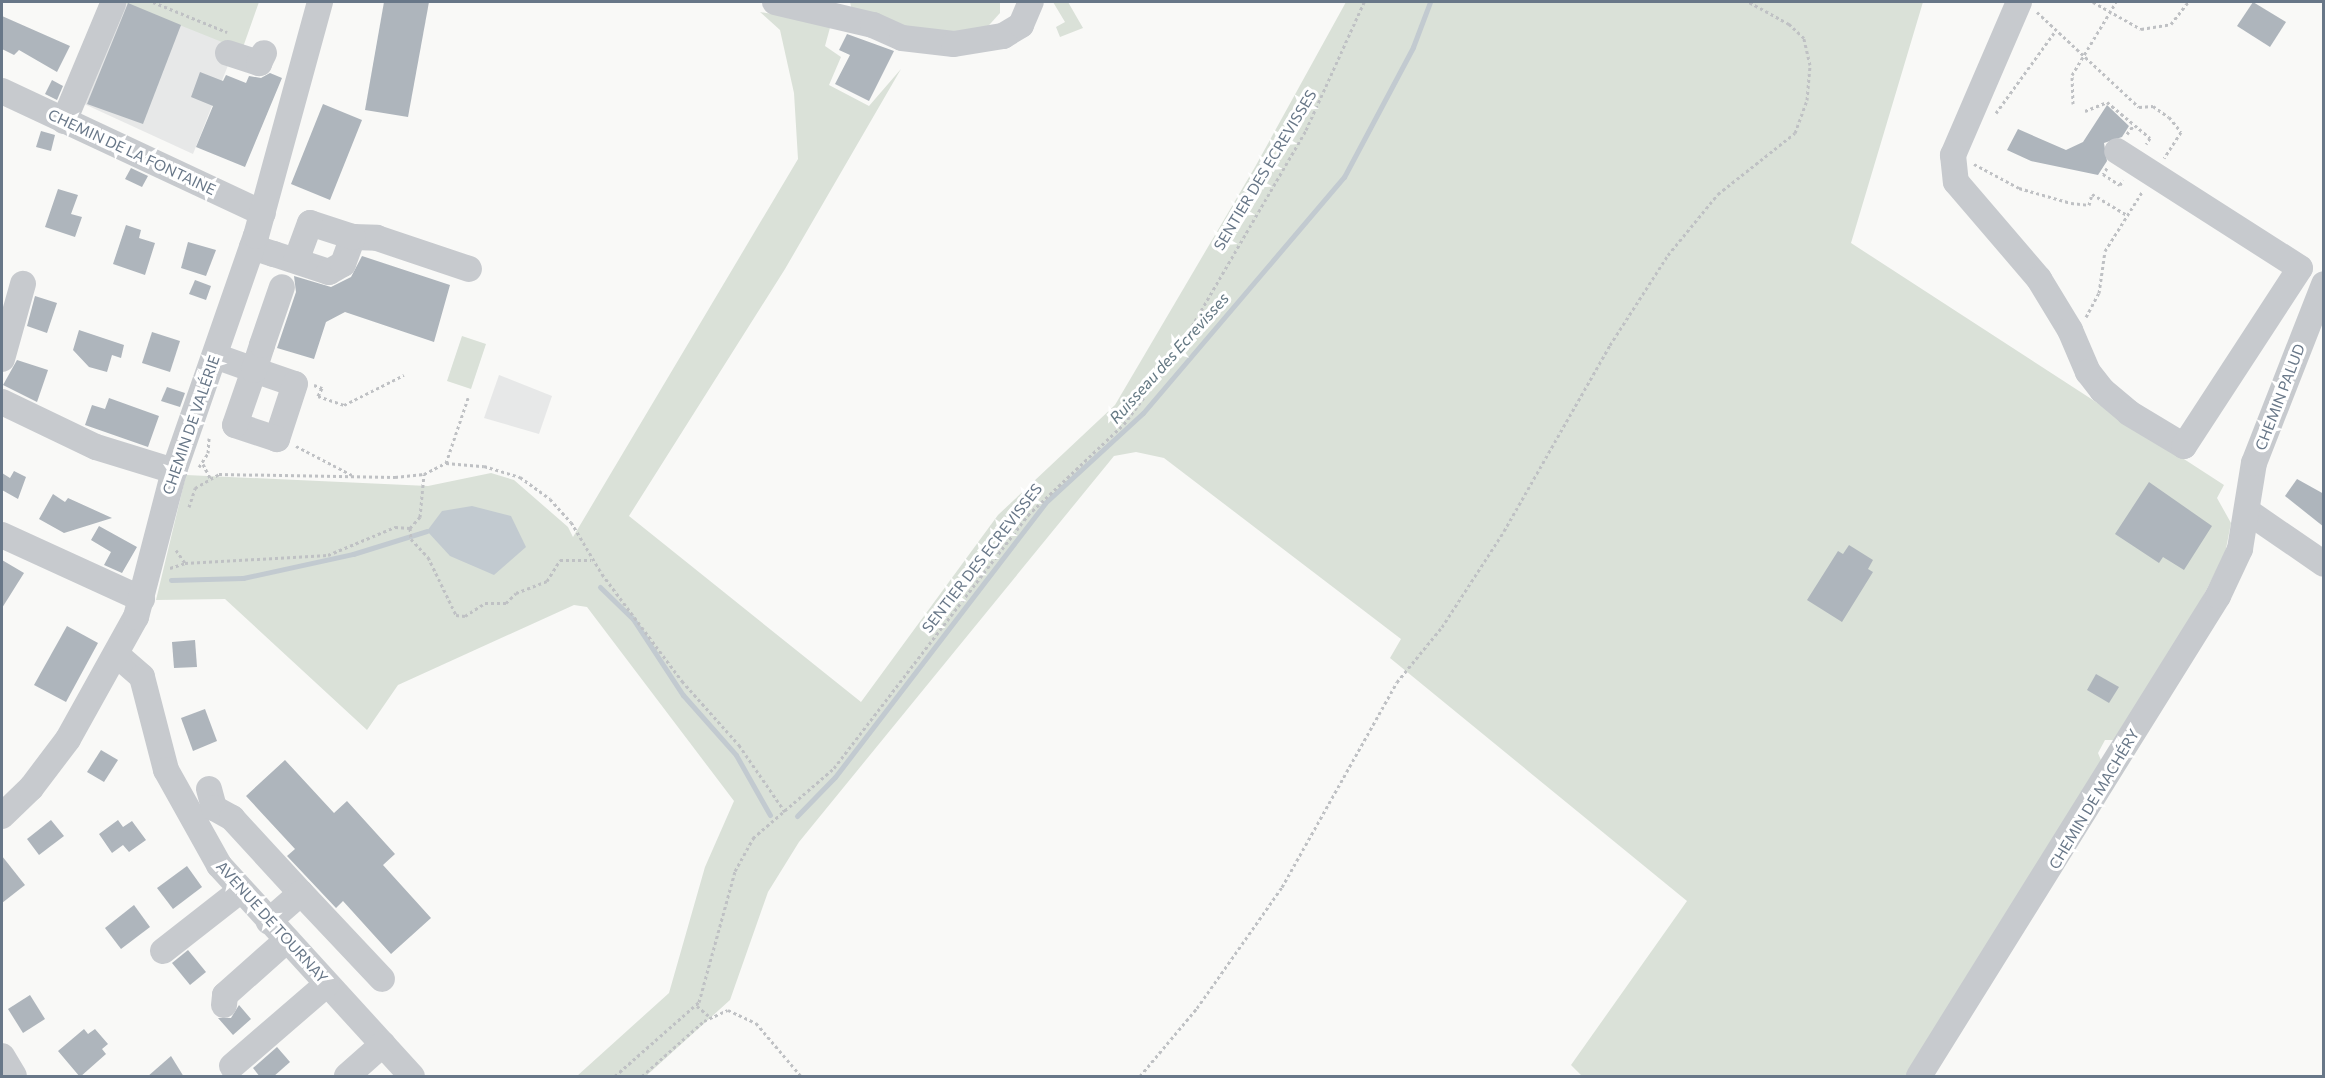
<!DOCTYPE html>
<html>
<head>
<meta charset="utf-8">
<style>
  body { margin:0 }
  #map { position:relative; width:2325px; height:1078px; overflow:hidden; background:#f9f9f7; font-family:Commissioner,sans-serif }
  div>[style] { position:absolute }
  .built>* { inset:0; background:#e7e8e8 }
  .green>* { inset:0; background:#dae1d8 }
  .water>* { inset:0; background:#c2cad0 }
  .stream>* { height:5px; margin:-2.5px; padding:0 2.5px; transform-origin:2.5px; border-radius:2.5px; background:#c2cad0 }
  .building>* { inset:0; background:#aeb5bc }
  .path>* { height:3px; margin-top:-1.5px; transform-origin:0; background:repeating-linear-gradient(90deg,#bfc1c4 0 3px,transparent 0 6px) }
  .minor>* { height:26px; margin:-13px; padding:0 13px; transform-origin:13px; border-radius:13px; background:#c7cace }
  span { translate:-50% -50%; white-space:nowrap; text-align:center; line-height:1.15; -webkit-text-stroke:6px #fff; paint-order:stroke }
  .street-label { font-size:15px; color:#687788 }
  .water-label { font-size:16px; color:#647883; font-style:italic }
  .frame { position:absolute; inset:0; border:3px solid #687788; pointer-events:none }
</style>
</head>
<body>
<div id="map">
  <div class="built">
    <i style="clip-path:polygon(118px 2px,253px 2px,193px 154px,82px 103px)"></i>
    <i style="clip-path:polygon(499px 375px,552px 396px,539px 434px,484px 418px)"></i>
  </div>
  <div class="green">
    <i style="clip-path:polygon(122px 2px,259px 2px,242px 50px)"></i>
    <i style="clip-path:polygon(850px 2px,1000px 2px,1000px 13px,981px 34px,949px 38px,852px 11px)"></i>
    <i style="clip-path:polygon(1053px 2px,1068px 2px,1083px 28px,1060px 37px,1056px 27px,1065px 22px)"></i>
    <i style="clip-path:polygon(1346px 2px,1923px 2px,1851px 243px,2224px 485px,2217px 498px,2231px 523px,2225px 554px,2181px 639px,2114px 740px,2105px 740px,2098px 753px,2103px 765px,1912px 1076px,1582px 1076px,1571px 1065px,1687px 901px,1390px 658px,1401px 639px,1164px 458px,1136px 452px,1114px 456px,799px 842px,768px 892px,730px 1000px,646px 1076px,577px 1076px,669px 993px,705px 867px,734px 801px,587px 607px,574px 605px,398px 685px,367px 730px,225px 599px,156px 600px,186px 475px,428px 486px,491px 473px,514px 480px,568px 527px,573px 537px,798px 159px,794px 93px,780px 30px,760px 12px,831px 24px,825px 46px,841px 57px,829px 85px,869px 106px,901px 69px,785px 269px,629px 516px,861px 702px,998px 515px,1115px 405px,1255px 167px)"></i>
    <i style="clip-path:polygon(462px 336px,486px 344px,471px 389px,447px 381px)"></i>
  </div>
  <div class="water">
    <i style="clip-path:polygon(472px 506px,511px 516px,526px 547px,494px 575px,450px 556px,427px 531px,442px 511px)"></i>
  </div>
  <div class="stream">
    <i style="left:171px;top:580px;width:72px;rotate:-1.6deg"></i>
    <i style="left:243px;top:578px;width:113px;rotate:-12.3deg"></i>
    <i style="left:353px;top:554px;width:77px;rotate:-17.3deg"></i>
    <i style="left:600px;top:587px;width:46px;rotate:44.1deg"></i>
    <i style="left:633px;top:619px;width:91px;rotate:56.7deg"></i>
    <i style="left:683px;top:695px;width:80px;rotate:48.5deg"></i>
    <i style="left:736px;top:755px;width:69px;rotate:60.5deg"></i>
    <i style="left:797px;top:816px;width:54px;rotate:-45.7deg"></i>
    <i style="left:835px;top:777px;width:345px;rotate:-52.5deg"></i>
    <i style="left:1045px;top:503px;width:133px;rotate:-42.6deg"></i>
    <i style="left:1143px;top:413px;width:310px;rotate:-49.6deg"></i>
    <i style="left:1344px;top:177px;width:147px;rotate:-62deg"></i>
    <i style="left:1413px;top:47px;width:48px;rotate:-69.3deg"></i>
  </div>
  <div class="building">
    <i style="clip-path:polygon(384px 2px,429px 2px,408px 117px,365px 110px)"></i>
    <i style="clip-path:polygon(2253px 2px,2286px 22px,2270px 47px,2237px 26px)"></i>
    <i style="clip-path:polygon(128px 3px,181px 25px,143px 124px,87px 104px)"></i>
    <i style="clip-path:polygon(2px 16px,70px 46px,57px 72px,19px 50px,14px 55px,2px 49px)"></i>
    <i style="clip-path:polygon(847px 34px,894px 51px,869px 101px,835px 84px,850px 55px,839px 50px)"></i>
    <i style="clip-path:polygon(200px 72px,223px 81px,226px 75px,246px 83px,249px 76px,261px 78px,270px 73px,282px 78px,245px 167px,196px 147px,213px 106px,191px 97px)"></i>
    <i style="clip-path:polygon(52px 80px,63px 86px,57px 100px,45px 94px)"></i>
    <i style="clip-path:polygon(323px 104px,362px 120px,330px 200px,291px 184px)"></i>
    <i style="clip-path:polygon(2107px 105px,2129px 126px,2122px 137px,2104px 143px,2107px 161px,2098px 175px,2031px 161px,2007px 150px,2018px 129px,2066px 150px,2083px 142px)"></i>
    <i style="clip-path:polygon(41px 131px,55px 135px,51px 151px,36px 147px)"></i>
    <i style="clip-path:polygon(131px 168px,148px 176px,142px 187px,125px 179px)"></i>
    <i style="clip-path:polygon(58px 189px,78px 195px,71px 214px,82px 217px,75px 237px,45px 227px)"></i>
    <i style="clip-path:polygon(126px 225px,141px 230px,139px 238px,155px 243px,145px 275px,113px 264px)"></i>
    <i style="clip-path:polygon(188px 242px,216px 250px,206px 276px,181px 268px)"></i>
    <i style="clip-path:polygon(362px 256px,450px 285px,434px 342px,345px 312px,326px 322px,314px 359px,277px 348px,296px 292px,294px 276px,331px 287px,351px 277px)"></i>
    <i style="clip-path:polygon(195px 280px,211px 286px,206px 300px,189px 294px)"></i>
    <i style="clip-path:polygon(35px 296px,57px 303px,47px 333px,27px 326px)"></i>
    <i style="clip-path:polygon(79px 330px,124px 345px,121px 358px,112px 355px,107px 372px,89px 367px,73px 350px)"></i>
    <i style="clip-path:polygon(152px 332px,180px 341px,170px 372px,142px 363px)"></i>
    <i style="clip-path:polygon(17px 360px,48px 370px,37px 402px,3px 385px)"></i>
    <i style="clip-path:polygon(167px 387px,185px 393px,180px 407px,161px 401px)"></i>
    <i style="clip-path:polygon(109px 398px,159px 416px,148px 447px,85px 425px,92px 405px,105px 409px)"></i>
    <i style="clip-path:polygon(14px 471px,26px 477px,18px 499px,2px 490px,2px 473px,10px 478px)"></i>
    <i style="clip-path:polygon(2297px 479px,2324px 494px,2324px 527px,2285px 496px)"></i>
    <i style="clip-path:polygon(2149px 482px,2212px 526px,2184px 570px,2163px 557px,2159px 563px,2115px 534px)"></i>
    <i style="clip-path:polygon(53px 494px,65px 502px,68px 498px,112px 518px,64px 533px,39px 519px)"></i>
    <i style="clip-path:polygon(99px 526px,137px 547px,122px 573px,104px 565px,111px 552px,91px 540px)"></i>
    <i style="clip-path:polygon(1849px 545px,1873px 560px,1868px 569px,1873px 572px,1842px 622px,1807px 600px,1838px 551px,1843px 554px)"></i>
    <i style="clip-path:polygon(2px 560px,24px 573px,2px 608px)"></i>
    <i style="clip-path:polygon(67px 626px,98px 643px,66px 702px,34px 685px)"></i>
    <i style="clip-path:polygon(195px 640px,197px 667px,174px 668px,172px 642px)"></i>
    <i style="clip-path:polygon(2096px 674px,2119px 687px,2109px 703px,2087px 690px)"></i>
    <i style="clip-path:polygon(205px 709px,217px 741px,193px 751px,181px 718px)"></i>
    <i style="clip-path:polygon(101px 750px,118px 760px,104px 782px,87px 772px)"></i>
    <i style="clip-path:polygon(285px 760px,334px 813px,347px 801px,395px 854px,383px 865px,431px 918px,391px 954px,343px 901px,336px 908px,287px 856px,295px 849px,246px 796px)"></i>
    <i style="clip-path:polygon(51px 820px,64px 836px,39px 855px,27px 839px)"></i>
    <i style="clip-path:polygon(118px 820px,123px 827px,132px 821px,146px 840px,129px 852px,123px 845px,112px 853px,99px 834px)"></i>
    <i style="clip-path:polygon(2px 856px,25px 885px,2px 903px)"></i>
    <i style="clip-path:polygon(187px 866px,202px 887px,173px 909px,157px 888px)"></i>
    <i style="clip-path:polygon(134px 905px,150px 927px,121px 949px,105px 928px)"></i>
    <i style="clip-path:polygon(188px 950px,206px 972px,190px 985px,172px 963px)"></i>
    <i style="clip-path:polygon(30px 995px,45px 1019px,23px 1033px,8px 1009px)"></i>
    <i style="clip-path:polygon(239px 1005px,251px 1019px,233px 1035px,218px 1018px,231px 1018px)"></i>
    <i style="clip-path:polygon(84px 1029px,88px 1034px,95px 1029px,108px 1044px,102px 1049px,106px 1054px,80px 1077px,58px 1051px)"></i>
    <i style="clip-path:polygon(277px 1047px,290px 1062px,273px 1077px,260px 1077px,253px 1068px)"></i>
    <i style="clip-path:polygon(171px 1056px,184px 1077px,147px 1077px)"></i>
  </div>
  <div class="path">
    <i style="left:153px;top:2px;width:80px;rotate:22.1deg"></i>
    <i style="left:2093px;top:2px;width:55px;rotate:29.4deg"></i>
    <i style="left:2141px;top:29px;width:30px;rotate:-9deg"></i>
    <i style="left:2171px;top:24px;width:28px;rotate:-52deg"></i>
    <i style="left:2037px;top:12px;width:139px;rotate:43deg"></i>
    <i style="left:2139px;top:107px;width:14px;rotate:-4deg"></i>
    <i style="left:2153px;top:106px;width:19px;rotate:35deg"></i>
    <i style="left:2169px;top:117px;width:19px;rotate:51deg"></i>
    <i style="left:2181px;top:132px;width:31px;rotate:123deg"></i>
    <i style="left:2073px;top:104px;width:29px;rotate:-92deg"></i>
    <i style="left:2072px;top:75px;width:85px;rotate:-58.9deg"></i>
    <i style="left:2085px;top:111px;width:24px;rotate:-22deg"></i>
    <i style="left:2107px;top:102px;width:56px;rotate:39.9deg"></i>
    <i style="left:2150px;top:138px;width:7px;rotate:124deg"></i>
    <i style="left:1996px;top:113px;width:102px;rotate:-54.1deg"></i>
    <i style="left:2127px;top:134px;width:10px;rotate:-53deg"></i>
    <i style="left:1974px;top:164px;width:51px;rotate:28.1deg"></i>
    <i style="left:2019px;top:188px;width:54px;rotate:16.1deg"></i>
    <i style="left:2071px;top:203px;width:18px;rotate:6deg"></i>
    <i style="left:2089px;top:205px;width:11px;rotate:-75deg"></i>
    <i style="left:2092px;top:194px;width:41px;rotate:31deg"></i>
    <i style="left:2107px;top:168px;width:7px;rotate:124deg"></i>
    <i style="left:2103px;top:174px;width:20px;rotate:33deg"></i>
    <i style="left:2120px;top:185px;width:6px;rotate:-59deg"></i>
    <i style="left:2086px;top:317px;width:27px;rotate:-62deg"></i>
    <i style="left:2099px;top:293px;width:42px;rotate:-81.9deg"></i>
    <i style="left:2105px;top:251px;width:70px;rotate:-57.9deg"></i>
    <i style="left:314px;top:385px;width:9px;rotate:21deg"></i>
    <i style="left:322px;top:388px;width:9px;rotate:117deg"></i>
    <i style="left:318px;top:396px;width:28px;rotate:19deg"></i>
    <i style="left:344px;top:405px;width:67px;rotate:-26.6deg"></i>
    <i style="left:296px;top:446px;width:63px;rotate:27.4deg"></i>
    <i style="left:446px;top:463px;width:69px;rotate:-71.3deg"></i>
    <i style="left:203px;top:464px;width:16px;rotate:63deg"></i>
    <i style="left:199px;top:467px;width:17px;rotate:-57deg"></i>
    <i style="left:208px;top:453px;width:15px;rotate:-86deg"></i>
    <i style="left:189px;top:507px;width:20px;rotate:-72deg"></i>
    <i style="left:195px;top:488px;width:28px;rotate:-30deg"></i>
    <i style="left:219px;top:474px;width:176px;rotate:1deg"></i>
    <i style="left:395px;top:477px;width:29px;rotate:-6deg"></i>
    <i style="left:424px;top:474px;width:25px;rotate:-27deg"></i>
    <i style="left:446px;top:463px;width:38px;rotate:5deg"></i>
    <i style="left:484px;top:466px;width:38px;rotate:17deg"></i>
    <i style="left:520px;top:477px;width:37px;rotate:36deg"></i>
    <i style="left:550px;top:499px;width:31px;rotate:48deg"></i>
    <i style="left:571px;top:522px;width:61px;rotate:59.2deg"></i>
    <i style="left:602px;top:574px;width:134px;rotate:53.2deg"></i>
    <i style="left:682px;top:681px;width:86px;rotate:48.3deg"></i>
    <i style="left:739px;top:745px;width:81px;rotate:55.5deg"></i>
    <i style="left:410px;top:528px;width:11px;rotate:85deg"></i>
    <i style="left:411px;top:539px;width:25px;rotate:47deg"></i>
    <i style="left:428px;top:557px;width:64px;rotate:64.2deg"></i>
    <i style="left:456px;top:615px;width:9px;rotate:6deg"></i>
    <i style="left:465px;top:616px;width:24px;rotate:-33deg"></i>
    <i style="left:485px;top:603px;width:21px"></i>
    <i style="left:506px;top:603px;width:14px;rotate:-45deg"></i>
    <i style="left:516px;top:593px;width:33px;rotate:-21deg"></i>
    <i style="left:547px;top:581px;width:25px;rotate:-58deg"></i>
    <i style="left:560px;top:560px;width:31px"></i>
    <i style="left:410px;top:528px;width:15px;rotate:-48deg"></i>
    <i style="left:420px;top:517px;width:43px;rotate:-84.7deg"></i>
    <i style="left:176px;top:550px;width:16px;rotate:55deg"></i>
    <i style="left:170px;top:568px;width:16px;rotate:-18deg"></i>
    <i style="left:185px;top:563px;width:143px;rotate:-3.2deg"></i>
    <i style="left:328px;top:555px;width:73px;rotate:-22.7deg"></i>
    <i style="left:395px;top:527px;width:15px;rotate:4deg"></i>
    <i style="left:697px;top:1006px;width:16px;rotate:40deg"></i>
    <i style="left:615px;top:1076px;width:112px;rotate:-41.4deg"></i>
    <i style="left:699px;top:1002px;width:136px;rotate:-74.6deg"></i>
    <i style="left:735px;top:871px;width:38px;rotate:-61deg"></i>
    <i style="left:753px;top:838px;width:107px;rotate:-40.8deg"></i>
    <i style="left:834px;top:768px;width:319px;rotate:-52.5deg"></i>
    <i style="left:1028px;top:515px;width:132px;rotate:-43.5deg"></i>
    <i style="left:1124px;top:424px;width:84px;rotate:-53.3deg"></i>
    <i style="left:1174px;top:357px;width:263px;rotate:-59.8deg"></i>
    <i style="left:1306px;top:130px;width:141px;rotate:-65.6deg"></i>
    <i style="left:642px;top:1076px;width:83px;rotate:-41.6deg"></i>
    <i style="left:704px;top:1021px;width:26px;rotate:-25deg"></i>
    <i style="left:728px;top:1010px;width:31px;rotate:25deg"></i>
    <i style="left:756px;top:1023px;width:70px;rotate:49.7deg"></i>
    <i style="left:1140px;top:1076px;width:89px;rotate:-50deg"></i>
    <i style="left:1197px;top:1008px;width:148px;rotate:-54.9deg"></i>
    <i style="left:1282px;top:887px;width:235px;rotate:-60.7deg"></i>
    <i style="left:1397px;top:682px;width:71px;rotate:-50.7deg"></i>
    <i style="left:1442px;top:627px;width:114px;rotate:-57.1deg"></i>
    <i style="left:1504px;top:531px;width:214px;rotate:-60.3deg"></i>
    <i style="left:1610px;top:345px;width:107px;rotate:-57.2deg"></i>
    <i style="left:1668px;top:255px;width:79px;rotate:-50.7deg"></i>
    <i style="left:1718px;top:194px;width:98px;rotate:-38.4deg"></i>
    <i style="left:1795px;top:133px;width:35px;rotate:-70deg"></i>
    <i style="left:1807px;top:100px;width:35px;rotate:-85deg"></i>
    <i style="left:1810px;top:65px;width:28px;rotate:-103deg"></i>
    <i style="left:1804px;top:38px;width:21px;rotate:-137deg"></i>
    <i style="left:1789px;top:24px;width:46px;rotate:-151.2deg"></i>
  </div>
  <div class="minor">
    <i style="left:775px;top:2px;width:101px;rotate:13.2deg"></i>
    <i style="left:873px;top:25px;width:32px;rotate:24deg"></i>
    <i style="left:902px;top:38px;width:52px;rotate:6.6deg"></i>
    <i style="left:954px;top:44px;width:50px;rotate:-9.3deg"></i>
    <i style="left:1003px;top:36px;width:21px;rotate:-31deg"></i>
    <i style="left:1021px;top:25px;width:25px;rotate:-67deg"></i>
    <i style="left:2019px;top:2px;width:167px;rotate:113.3deg"></i>
    <i style="left:1953px;top:155px;width:27px;rotate:84deg"></i>
    <i style="left:1956px;top:182px;width:128px;rotate:49.4deg"></i>
    <i style="left:2039px;top:279px;width:60px;rotate:58.7deg"></i>
    <i style="left:2070px;top:330px;width:46px;rotate:66.8deg"></i>
    <i style="left:2088px;top:372px;width:23px;rotate:52deg"></i>
    <i style="left:2102px;top:390px;width:35px;rotate:40deg"></i>
    <i style="left:2129px;top:413px;width:64px;rotate:31deg"></i>
    <i style="left:2184px;top:446px;width:212px;rotate:-56.9deg"></i>
    <i style="left:2300px;top:268px;width:217px;rotate:-147.4deg"></i>
    <i style="left:228px;top:53px;width:33px;rotate:18deg"></i>
    <i style="left:259px;top:63px;width:11px;rotate:-63deg"></i>
    <i style="left:2px;top:91px;width:288px;rotate:25.1deg"></i>
    <i style="left:64px;top:121px;width:127px;rotate:-67.3deg"></i>
    <i style="left:353px;top:237px;width:24px;rotate:2deg"></i>
    <i style="left:377px;top:238px;width:97px;rotate:18.6deg"></i>
    <i style="left:252px;top:247px;width:23px;rotate:18deg"></i>
    <i style="left:274px;top:254px;width:58px;rotate:18.1deg"></i>
    <i style="left:329px;top:272px;width:16px;rotate:-30deg"></i>
    <i style="left:343px;top:264px;width:29px;rotate:-70deg"></i>
    <i style="left:353px;top:237px;width:45px;rotate:-162deg"></i>
    <i style="left:310px;top:223px;width:40px;rotate:110.2deg"></i>
    <i style="left:215px;top:356px;width:41px;rotate:19.7deg"></i>
    <i style="left:254px;top:370px;width:43px;rotate:18.9deg"></i>
    <i style="left:295px;top:384px;width:58px;rotate:108.1deg"></i>
    <i style="left:277px;top:439px;width:44px;rotate:-161.6deg"></i>
    <i style="left:235px;top:425px;width:58px;rotate:-70.9deg"></i>
    <i style="left:254px;top:370px;width:26px;rotate:-72deg"></i>
    <i style="left:262px;top:345px;width:61px;rotate:-71deg"></i>
    <i style="left:2px;top:359px;width:78px;rotate:-74.4deg"></i>
    <i style="left:2px;top:402px;width:104px;rotate:25.6deg"></i>
    <i style="left:96px;top:447px;width:82px;rotate:17.1deg"></i>
    <i style="left:2247px;top:511px;width:93px;rotate:34.5deg"></i>
    <i style="left:2px;top:535px;width:154px;rotate:24.6deg"></i>
    <i style="left:117px;top:655px;width:33px;rotate:41deg"></i>
    <i style="left:142px;top:677px;width:96px;rotate:75.5deg"></i>
    <i style="left:166px;top:770px;width:109px;rotate:60.8deg"></i>
    <i style="left:219px;top:865px;width:286px;rotate:47.6deg"></i>
    <i style="left:209px;top:789px;width:20px;rotate:75deg"></i>
    <i style="left:214px;top:808px;width:21px;rotate:29deg"></i>
    <i style="left:232px;top:818px;width:102px;rotate:47.4deg"></i>
    <i style="left:301px;top:893px;width:43px;rotate:138.8deg"></i>
    <i style="left:2px;top:816px;width:40px;rotate:-44deg"></i>
    <i style="left:31px;top:788px;width:61px;rotate:-52.9deg"></i>
    <i style="left:68px;top:739px;width:140px;rotate:-60.9deg"></i>
    <i style="left:136px;top:617px;width:151px;rotate:-75.4deg"></i>
    <i style="left:174px;top:471px;width:249px;rotate:-70.8deg"></i>
    <i style="left:256px;top:236px;width:243px;rotate:-74.7deg"></i>
    <i style="left:301px;top:893px;width:118px;rotate:46.7deg"></i>
    <i style="left:163px;top:951px;width:99px;rotate:-38deg"></i>
    <i style="left:224px;top:1005px;width:10px;rotate:-84deg"></i>
    <i style="left:225px;top:995px;width:83px;rotate:-41.6deg"></i>
    <i style="left:2px;top:1056px;width:23px;rotate:59deg"></i>
    <i style="left:232px;top:1066px;width:125px;rotate:-40.8deg"></i>
    <i style="left:347px;top:1076px;width:48px;rotate:-41.6deg"></i>
    <i style="left:1919px;top:1076px;width:566px;rotate:-58.08deg"></i>
    <i style="left:2218px;top:596px;width:52px;rotate:-64.9deg"></i>
    <i style="left:2240px;top:549px;width:87px;rotate:-80.8deg"></i>
    <i style="left:2254px;top:463px;width:192px;rotate:-68.6deg"></i>
  </div>
  <div class="street-label">
    <span style="left:132px;top:152px;rotate:25deg">CHEMIN DE LA FONTAINE</span>
    <span style="left:1265px;top:170px;rotate:-59deg">SENTIER DES ECREVISSES</span>
    <span style="left:2280px;top:397px;rotate:-69deg">CHEMIN PALUD</span>
    <span style="left:191px;top:425px;rotate:-71deg">CHEMIN DE VALÉRIE</span>
    <span style="left:982px;top:558px;rotate:-52deg">SENTIER DES ECREVISSES</span>
    <span style="left:2094px;top:799px;rotate:-59deg">CHEMIN DE MACHÉRY</span>
    <span style="left:272px;top:922px;rotate:48deg">AVENUE DE TOURNAY</span>
  </div>
  <div class="water-label">
    <span style="left:1169px;top:358px;rotate:-48deg">Ruisseau des Ecrevisses</span>
  </div>
  <div class="frame"></div>
</div>
</body>
</html>
